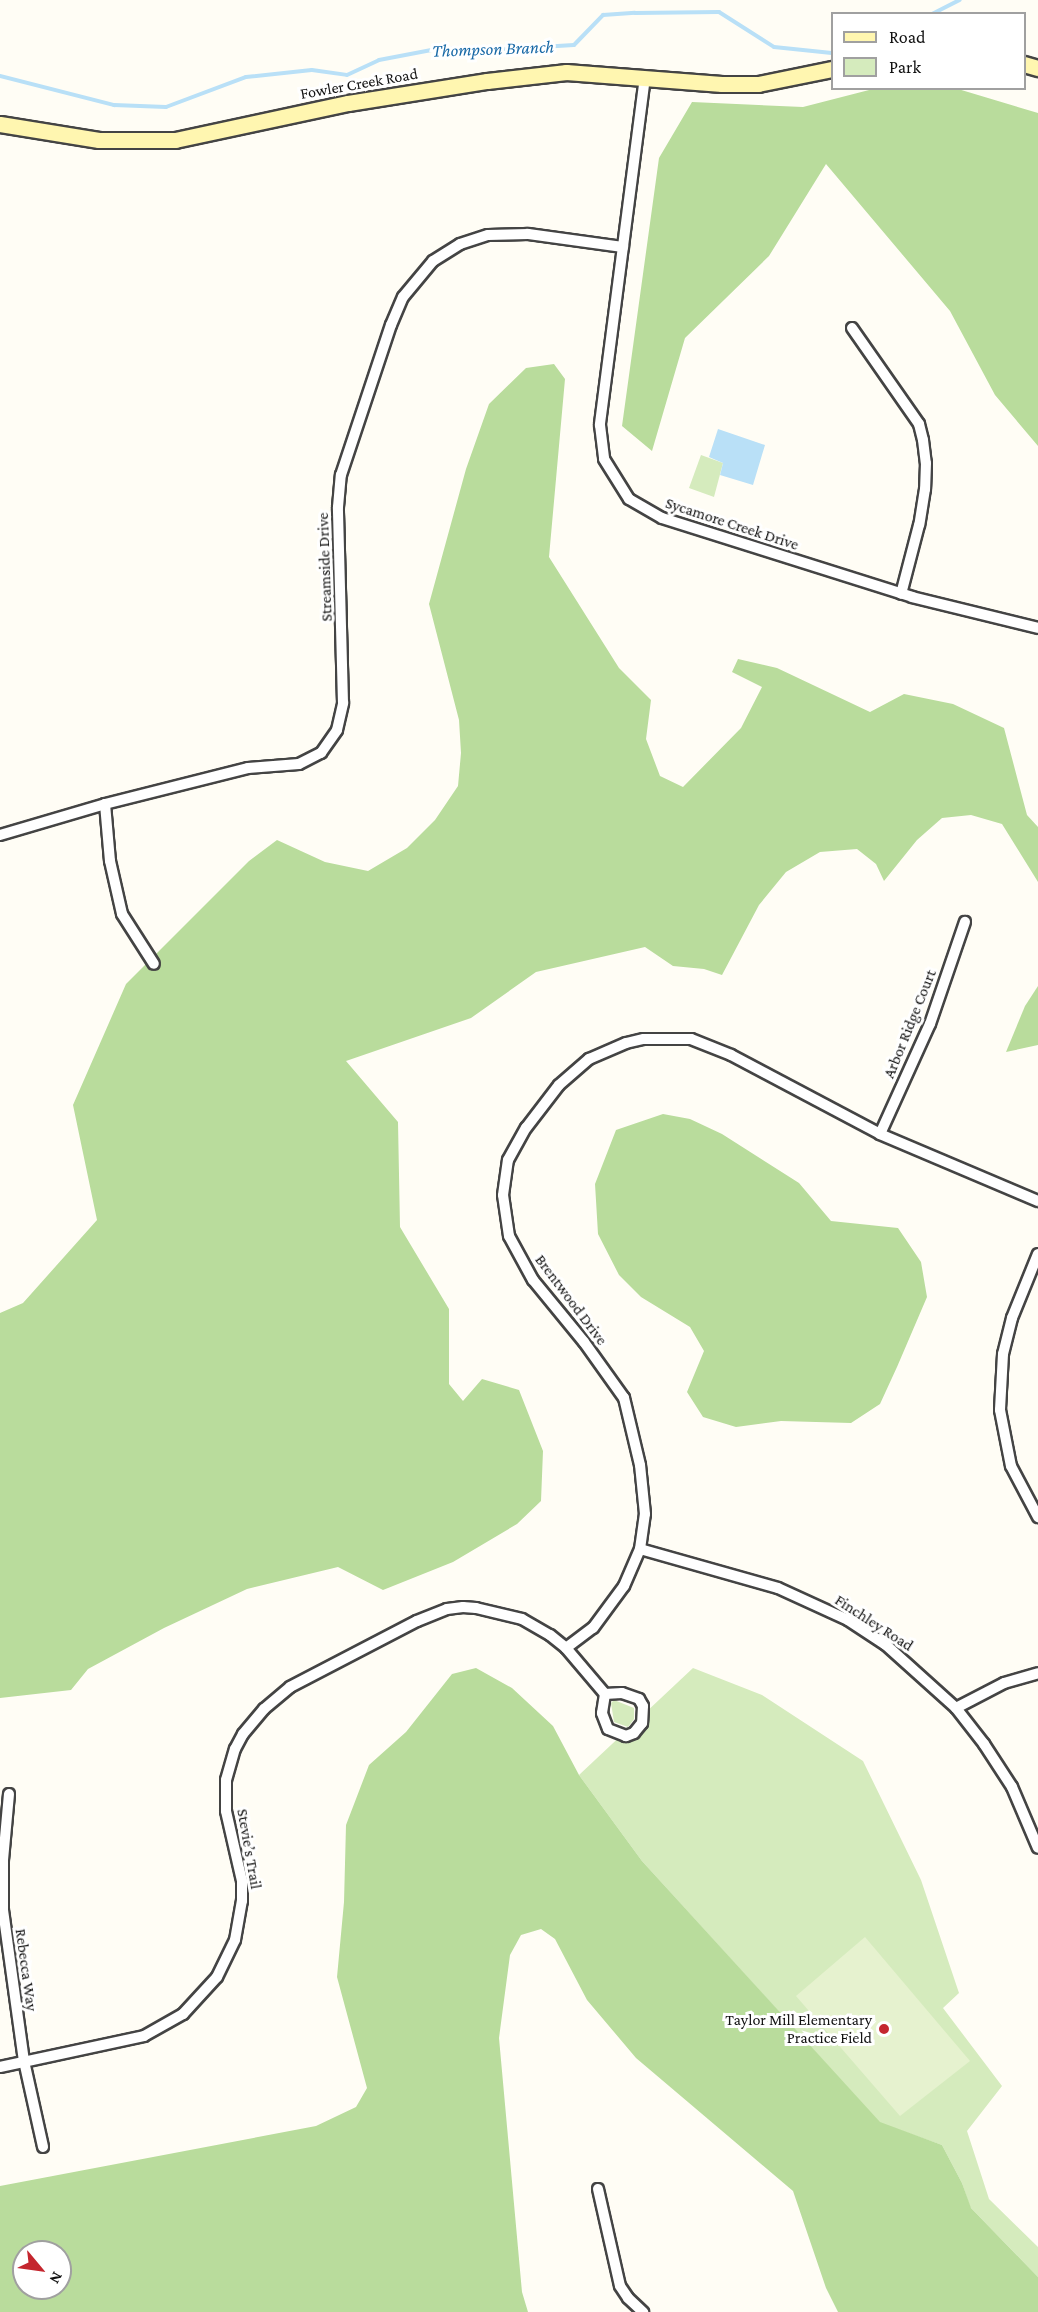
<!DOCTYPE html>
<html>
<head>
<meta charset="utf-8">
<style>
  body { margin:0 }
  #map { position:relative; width:1038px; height:2312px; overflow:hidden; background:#fffdf5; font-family:"Crimson Pro",serif }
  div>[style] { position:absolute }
  .green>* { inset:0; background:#d5ebbd }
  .forest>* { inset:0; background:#b9dc9c }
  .pitch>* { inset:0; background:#e6f2cf }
  .water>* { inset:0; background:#b9e0f7 }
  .stream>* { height:4px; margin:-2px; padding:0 2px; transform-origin:2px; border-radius:2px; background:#b9e0f7 }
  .roads { filter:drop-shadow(2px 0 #444) drop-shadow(-2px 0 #444) drop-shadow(0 2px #444) drop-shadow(0 -2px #444) }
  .minor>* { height:10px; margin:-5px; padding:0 5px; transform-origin:5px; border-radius:5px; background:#fff }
  .secondary>* { height:15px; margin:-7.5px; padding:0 7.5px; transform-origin:7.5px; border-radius:7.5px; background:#fff6b0 }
  .dots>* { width:16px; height:16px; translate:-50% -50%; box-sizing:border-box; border:3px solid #fff; border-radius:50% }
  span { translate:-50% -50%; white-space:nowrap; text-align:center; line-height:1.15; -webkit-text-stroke:6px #fff; paint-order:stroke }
  .street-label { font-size:16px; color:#111 }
  .poi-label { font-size:16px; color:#111 }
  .right { translate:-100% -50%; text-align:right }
  .water-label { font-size:18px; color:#1768a6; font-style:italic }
  .legend { position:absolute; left:831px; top:12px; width:195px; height:78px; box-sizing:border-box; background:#fff; border:2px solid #a0a0a0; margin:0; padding:8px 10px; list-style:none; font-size:18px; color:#111 }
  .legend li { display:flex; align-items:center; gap:12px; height:30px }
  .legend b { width:30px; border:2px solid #a0a0a0 }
  .north { position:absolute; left:12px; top:2240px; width:60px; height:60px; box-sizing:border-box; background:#fff; border:2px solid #a0a0a0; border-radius:50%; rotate:119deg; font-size:16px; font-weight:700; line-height:24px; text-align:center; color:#111 }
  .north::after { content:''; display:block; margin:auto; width:21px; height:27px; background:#c4262e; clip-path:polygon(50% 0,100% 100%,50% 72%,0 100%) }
</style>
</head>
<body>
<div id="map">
  <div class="green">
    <i style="clip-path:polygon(701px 455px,723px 463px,714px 497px,689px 488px)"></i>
    <i style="clip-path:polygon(693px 1668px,762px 1695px,863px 1761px,921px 1880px,959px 1993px,943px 2008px,1002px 2086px,967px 2131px,989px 2199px,1038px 2247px,1038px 2277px,970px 2207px,962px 2183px,942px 2145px,880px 2123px,642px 1861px,579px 1775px)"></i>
    <i style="clip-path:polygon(614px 1700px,634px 1708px,634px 1719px,628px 1727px,614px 1722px,611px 1703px)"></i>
  </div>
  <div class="forest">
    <i style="clip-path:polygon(958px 89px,1038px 113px,1038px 446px,995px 395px,950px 311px,826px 164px,769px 256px,685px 338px,652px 451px,622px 426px,659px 158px,692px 102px,803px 107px,873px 89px)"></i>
    <i style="clip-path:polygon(554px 364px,565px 379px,549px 557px,619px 668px,651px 700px,646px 739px,660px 776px,683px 787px,741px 728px,762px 687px,732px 672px,738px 659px,777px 668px,870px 712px,904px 694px,953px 704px,1004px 728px,1027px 815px,1038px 827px,1038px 882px,1002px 824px,971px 815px,942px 818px,917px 840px,884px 881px,876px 864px,857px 849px,820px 852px,786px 872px,759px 905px,722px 975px,704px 969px,673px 966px,645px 947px,536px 972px,471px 1018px,346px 1061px,398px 1122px,400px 1227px,449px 1309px,449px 1384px,463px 1401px,482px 1379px,519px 1390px,543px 1451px,541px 1501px,517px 1524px,453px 1562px,383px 1590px,338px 1567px,247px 1589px,164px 1628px,88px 1669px,71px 1690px,0 1698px,0 1313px,23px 1303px,97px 1220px,73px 1105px,126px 984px,249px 861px,277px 840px,325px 862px,368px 871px,407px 848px,435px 820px,458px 786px,461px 753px,459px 720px,429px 604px,466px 469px,489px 404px,526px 368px)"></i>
    <i style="clip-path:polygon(1038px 986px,1038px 1045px,1006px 1052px,1025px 1006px)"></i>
    <i style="clip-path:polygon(663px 1114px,690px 1119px,722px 1134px,799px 1183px,831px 1221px,898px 1228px,921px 1262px,927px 1297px,897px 1367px,880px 1404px,851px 1423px,781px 1421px,736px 1427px,703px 1417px,687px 1392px,704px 1351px,690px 1327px,641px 1297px,619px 1275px,598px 1234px,595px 1184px,616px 1130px)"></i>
    <i style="clip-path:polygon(evenodd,476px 1668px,512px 1688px,553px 1726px,579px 1775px,642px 1861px,880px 2122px,942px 2145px,962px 2183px,971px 2208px,1038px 2277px,1038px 2312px,838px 2312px,826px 2288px,793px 2191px,636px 2058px,587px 2000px,555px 1939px,541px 1929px,521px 1935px,510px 1955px,499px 2038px,522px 2292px,528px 2312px,0 2312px,0 2186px,316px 2126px,356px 2107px,367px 2088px,337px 1977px,344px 1902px,346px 1825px,369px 1765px,406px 1732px,452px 1674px,476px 1668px,24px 2252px,60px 2252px,60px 2288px,24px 2288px,24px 2252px)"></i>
  </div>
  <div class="pitch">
    <i style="clip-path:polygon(865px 1937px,970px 2061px,900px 2116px,796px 1996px)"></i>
  </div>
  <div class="water">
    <i style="clip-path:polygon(718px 429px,765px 445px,753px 485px,720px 475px,723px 463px,709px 457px)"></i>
  </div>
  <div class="stream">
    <i style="left:932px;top:14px;width:31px;rotate:-27deg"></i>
    <i style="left:0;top:76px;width:118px;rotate:14.3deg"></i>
    <i style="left:114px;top:105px;width:52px;rotate:2.2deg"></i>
    <i style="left:166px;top:107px;width:85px;rotate:-20.6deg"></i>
    <i style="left:246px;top:77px;width:66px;rotate:-6.1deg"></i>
    <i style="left:312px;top:70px;width:35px;rotate:8deg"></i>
    <i style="left:347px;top:75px;width:35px;rotate:-25deg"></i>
    <i style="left:379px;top:60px;width:64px;rotate:-10.8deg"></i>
    <i style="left:442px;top:48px;width:35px;rotate:5deg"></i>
    <i style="left:477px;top:51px;width:97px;rotate:-3.5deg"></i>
    <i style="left:574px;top:45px;width:42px;rotate:-46deg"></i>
    <i style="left:603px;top:15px;width:32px;rotate:-4deg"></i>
    <i style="left:635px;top:13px;width:84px;rotate:-0.7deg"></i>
    <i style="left:719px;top:12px;width:65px;rotate:32.5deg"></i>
    <i style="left:774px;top:47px;width:58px;rotate:5.9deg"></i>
  </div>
  <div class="roads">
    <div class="minor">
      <i style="left:645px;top:77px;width:351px;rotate:97.4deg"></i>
      <i style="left:600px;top:425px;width:34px;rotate:83deg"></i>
      <i style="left:604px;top:459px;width:47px;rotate:58deg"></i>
      <i style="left:629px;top:499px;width:38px;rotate:30deg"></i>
      <i style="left:662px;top:518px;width:262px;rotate:17.5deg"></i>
      <i style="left:912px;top:597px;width:130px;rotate:13.8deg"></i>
      <i style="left:852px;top:328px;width:117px;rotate:55.1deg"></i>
      <i style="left:919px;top:424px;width:16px;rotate:76deg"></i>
      <i style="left:923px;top:440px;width:23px;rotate:83deg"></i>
      <i style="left:926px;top:463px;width:26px;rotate:92deg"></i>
      <i style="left:925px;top:489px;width:36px;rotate:99deg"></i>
      <i style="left:919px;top:525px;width:71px;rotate:104.6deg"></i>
      <i style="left:105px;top:804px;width:57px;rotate:85deg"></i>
      <i style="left:110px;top:861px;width:54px;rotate:77.2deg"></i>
      <i style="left:122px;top:914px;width:59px;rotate:57.4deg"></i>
      <i style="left:0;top:835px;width:109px;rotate:-16.4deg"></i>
      <i style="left:105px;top:804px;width:147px;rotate:-14.1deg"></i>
      <i style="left:248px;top:768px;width:51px;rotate:-4.5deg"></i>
      <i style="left:299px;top:764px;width:25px;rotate:-27deg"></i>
      <i style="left:321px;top:753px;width:28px;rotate:-55deg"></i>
      <i style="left:337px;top:730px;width:28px;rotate:-77deg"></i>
      <i style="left:343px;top:703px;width:196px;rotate:-91.5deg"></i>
      <i style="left:338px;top:507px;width:32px;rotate:-85deg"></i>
      <i style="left:341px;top:475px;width:158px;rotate:-71.6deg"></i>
      <i style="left:391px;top:325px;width:30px;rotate:-67deg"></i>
      <i style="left:403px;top:297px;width:47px;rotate:-50.2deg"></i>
      <i style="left:433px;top:261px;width:32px;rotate:-32deg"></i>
      <i style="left:460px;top:244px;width:29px;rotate:-18deg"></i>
      <i style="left:488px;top:235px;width:40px;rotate:-1.4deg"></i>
      <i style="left:528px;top:234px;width:96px;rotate:7.8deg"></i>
      <i style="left:880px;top:1134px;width:121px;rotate:-65.6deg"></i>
      <i style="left:930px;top:1024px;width:108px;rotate:-71.1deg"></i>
      <i style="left:1038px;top:1254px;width:69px;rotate:112.1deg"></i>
      <i style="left:1012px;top:1318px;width:37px;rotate:104deg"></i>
      <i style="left:1003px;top:1354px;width:56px;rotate:93.1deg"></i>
      <i style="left:1000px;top:1410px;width:57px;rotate:78.9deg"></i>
      <i style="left:1011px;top:1466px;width:58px;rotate:62.1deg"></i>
      <i style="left:640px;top:1549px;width:143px;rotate:15.8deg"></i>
      <i style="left:778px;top:1588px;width:77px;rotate:24.6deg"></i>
      <i style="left:848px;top:1620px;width:45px;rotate:33.3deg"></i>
      <i style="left:886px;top:1645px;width:94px;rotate:42deg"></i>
      <i style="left:956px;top:1708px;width:46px;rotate:52.1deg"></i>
      <i style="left:984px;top:1744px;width:51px;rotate:56.9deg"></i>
      <i style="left:1012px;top:1787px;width:66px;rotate:66.9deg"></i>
      <i style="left:566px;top:1648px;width:34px;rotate:-37deg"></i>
      <i style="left:593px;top:1628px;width:52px;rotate:-53.6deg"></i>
      <i style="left:624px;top:1586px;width:40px;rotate:-66.6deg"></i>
      <i style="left:640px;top:1549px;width:35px;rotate:-82deg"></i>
      <i style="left:645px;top:1514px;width:49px;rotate:-95.8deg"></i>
      <i style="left:640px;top:1465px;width:69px;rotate:-103.4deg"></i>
      <i style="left:624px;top:1398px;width:69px;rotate:-125.5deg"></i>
      <i style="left:584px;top:1342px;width:80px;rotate:-129.4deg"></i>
      <i style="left:533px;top:1280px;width:50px;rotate:-118.6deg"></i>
      <i style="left:509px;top:1236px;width:41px;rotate:-98.3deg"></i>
      <i style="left:503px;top:1195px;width:35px;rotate:-82deg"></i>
      <i style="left:508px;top:1160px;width:37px;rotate:-61deg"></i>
      <i style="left:526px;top:1128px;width:54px;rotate:-52.5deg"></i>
      <i style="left:559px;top:1085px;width:40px;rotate:-41deg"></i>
      <i style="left:589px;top:1059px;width:40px;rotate:-23.4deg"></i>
      <i style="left:626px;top:1043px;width:18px;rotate:-13deg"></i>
      <i style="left:644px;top:1039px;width:47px"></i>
      <i style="left:691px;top:1039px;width:43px;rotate:21.8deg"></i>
      <i style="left:731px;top:1055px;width:169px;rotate:27.9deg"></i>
      <i style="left:880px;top:1134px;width:172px;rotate:23deg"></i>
      <i style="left:622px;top:1693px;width:18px;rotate:19deg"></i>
      <i style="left:639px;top:1699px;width:8px;rotate:60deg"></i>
      <i style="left:643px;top:1706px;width:17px;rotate:93deg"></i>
      <i style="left:642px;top:1723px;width:13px;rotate:129deg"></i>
      <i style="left:634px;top:1733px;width:9px;rotate:159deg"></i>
      <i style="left:626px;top:1736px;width:19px;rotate:-159deg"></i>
      <i style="left:608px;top:1729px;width:17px;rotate:-111deg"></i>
      <i style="left:602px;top:1713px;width:19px;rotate:-81deg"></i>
      <i style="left:605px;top:1694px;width:17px;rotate:-3deg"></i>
      <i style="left:956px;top:1708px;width:54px;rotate:-27.5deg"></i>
      <i style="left:1004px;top:1683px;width:35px;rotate:-16deg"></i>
      <i style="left:9px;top:1794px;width:66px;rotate:95.2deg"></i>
      <i style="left:3px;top:1860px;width:50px;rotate:90deg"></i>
      <i style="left:3px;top:1910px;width:152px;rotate:82.1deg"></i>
      <i style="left:24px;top:2061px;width:88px;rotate:77.5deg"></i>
      <i style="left:0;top:2067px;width:147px;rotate:-12.1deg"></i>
      <i style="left:144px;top:2036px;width:45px;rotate:-29.4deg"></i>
      <i style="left:183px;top:2014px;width:50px;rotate:-47.4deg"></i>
      <i style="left:217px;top:1977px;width:41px;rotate:-64.1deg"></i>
      <i style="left:235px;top:1940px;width:40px;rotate:-80deg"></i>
      <i style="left:242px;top:1901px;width:20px;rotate:-90deg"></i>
      <i style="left:242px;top:1881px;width:72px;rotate:-102.9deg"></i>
      <i style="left:226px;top:1811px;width:31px;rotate:-90deg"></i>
      <i style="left:226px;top:1780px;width:32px;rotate:-74deg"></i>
      <i style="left:235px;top:1749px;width:17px;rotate:-62deg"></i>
      <i style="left:243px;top:1734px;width:33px;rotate:-50deg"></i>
      <i style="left:264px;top:1709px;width:34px;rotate:-40deg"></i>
      <i style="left:290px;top:1687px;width:143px;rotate:-27.5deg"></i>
      <i style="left:417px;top:1621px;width:32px;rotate:-22deg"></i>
      <i style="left:447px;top:1609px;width:16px;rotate:-7deg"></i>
      <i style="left:463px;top:1607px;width:13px;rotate:4deg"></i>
      <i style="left:476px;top:1608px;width:47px;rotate:13.4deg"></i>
      <i style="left:522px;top:1619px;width:32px;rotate:30deg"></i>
      <i style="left:550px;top:1635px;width:21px;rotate:39deg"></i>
      <i style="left:566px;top:1648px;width:60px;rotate:49.7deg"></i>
      <i style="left:598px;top:2189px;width:99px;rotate:77.2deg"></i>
      <i style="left:620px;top:2286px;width:14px;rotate:56deg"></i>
      <i style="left:628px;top:2298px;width:21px;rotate:43deg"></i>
    </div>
    <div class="secondary">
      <i style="left:1024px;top:64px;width:15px;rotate:16deg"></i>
      <i style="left:0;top:124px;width:100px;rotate:9.2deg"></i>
      <i style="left:99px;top:140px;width:76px"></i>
      <i style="left:175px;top:140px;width:177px;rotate:-12.1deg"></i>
      <i style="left:348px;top:103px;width:141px;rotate:-9deg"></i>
      <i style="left:487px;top:81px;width:80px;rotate:-6.5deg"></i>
      <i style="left:566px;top:72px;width:156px;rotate:4.4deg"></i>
      <i style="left:722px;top:84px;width:36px"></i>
      <i style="left:758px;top:84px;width:76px;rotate:-11.5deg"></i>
    </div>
  </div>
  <div class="dots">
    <i style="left:884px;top:2029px;background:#c4262e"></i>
  </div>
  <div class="street-label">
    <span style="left:359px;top:84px;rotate:-10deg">Fowler Creek Road</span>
    <span style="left:732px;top:524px;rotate:18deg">Sycamore Creek Drive</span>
    <span style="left:325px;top:567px;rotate:-92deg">Streamside Drive</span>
    <span style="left:910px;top:1024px;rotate:-68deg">Arbor Ridge Court</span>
    <span style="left:571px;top:1300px;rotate:53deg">Brentwood Drive</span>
    <span style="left:874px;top:1623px;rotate:33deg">Finchley Road</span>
    <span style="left:249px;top:1849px;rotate:80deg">Stevie’s Trail</span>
    <span style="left:26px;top:1970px;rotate:82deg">Rebecca Way</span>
  </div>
  <div class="poi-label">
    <span class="right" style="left:872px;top:2029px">Taylor Mill Elementary<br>Practice Field</span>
  </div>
  <div class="water-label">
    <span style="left:493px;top:49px;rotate:-2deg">Thompson Branch</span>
  </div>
  <ul class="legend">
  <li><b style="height:8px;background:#fff6b0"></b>Road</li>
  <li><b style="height:16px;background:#d5ebbd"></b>Park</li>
  </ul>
  <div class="north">N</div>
</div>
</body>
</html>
